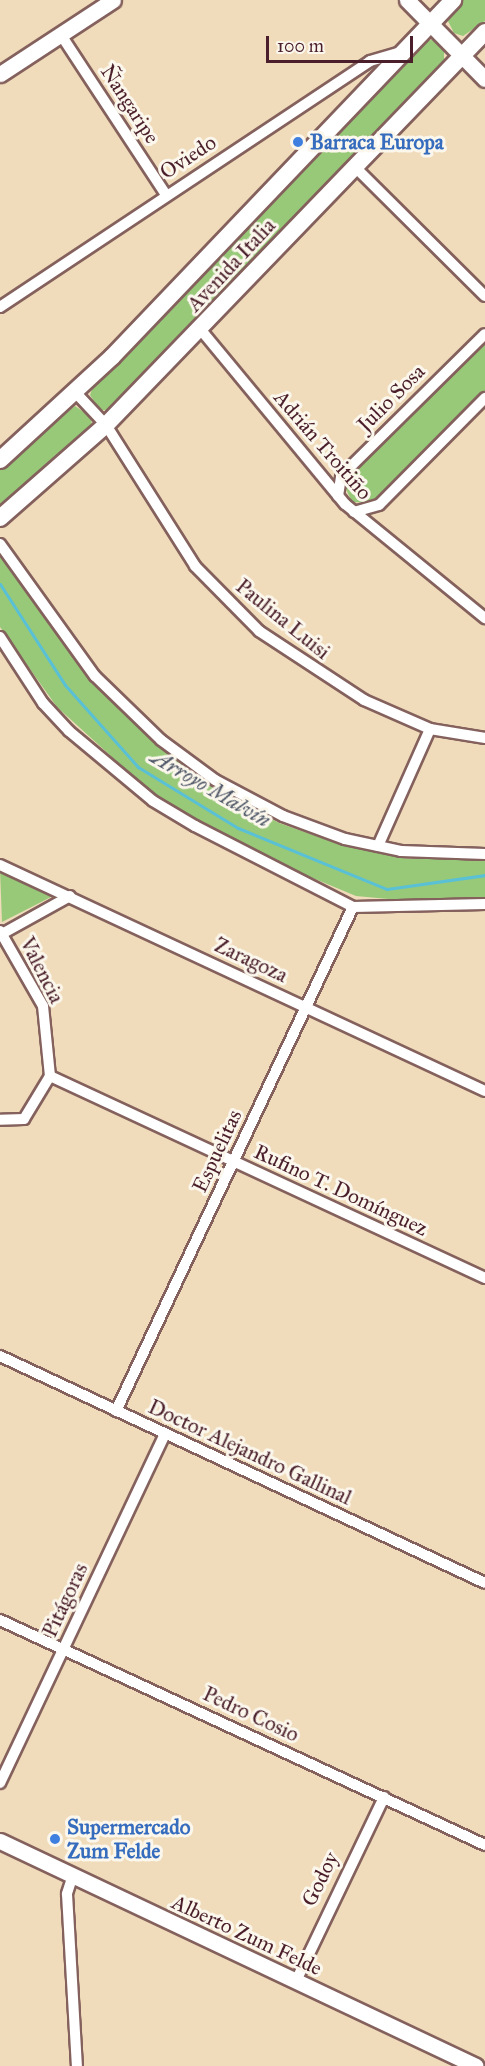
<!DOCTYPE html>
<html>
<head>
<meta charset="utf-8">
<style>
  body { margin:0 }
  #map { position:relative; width:485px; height:2066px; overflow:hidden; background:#f0dbba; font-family:"IM FELL Great Primer",serif }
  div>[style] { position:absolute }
  .green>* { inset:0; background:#97c978 }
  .stream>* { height:3px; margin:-1.5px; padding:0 1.5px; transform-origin:1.5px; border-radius:1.5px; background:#59c0d6 }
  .roads { filter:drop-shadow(2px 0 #84615d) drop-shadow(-2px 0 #84615d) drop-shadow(0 2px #84615d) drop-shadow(0 -2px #84615d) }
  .street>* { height:10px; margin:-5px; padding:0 5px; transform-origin:5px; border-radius:5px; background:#fff }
  .secondary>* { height:15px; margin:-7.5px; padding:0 7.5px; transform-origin:7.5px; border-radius:7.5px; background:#fff }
  .primary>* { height:16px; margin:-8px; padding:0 8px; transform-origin:8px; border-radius:8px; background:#fff }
  .dots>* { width:16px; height:16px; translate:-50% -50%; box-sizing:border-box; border:3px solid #fbf7ec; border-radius:50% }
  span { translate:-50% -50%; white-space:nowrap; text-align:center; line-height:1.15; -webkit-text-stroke:6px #fbf7ec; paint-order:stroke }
  .street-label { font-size:21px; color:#4a1f2b }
  .shop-label { font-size:21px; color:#366cbe; font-weight:700 }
  .left { translate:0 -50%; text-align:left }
  .water-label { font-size:22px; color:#4f5767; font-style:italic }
  .scale { position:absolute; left:266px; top:36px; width:147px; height:27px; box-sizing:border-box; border:3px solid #4a1f2b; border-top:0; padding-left:8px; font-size:18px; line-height:21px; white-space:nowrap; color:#4a1f2b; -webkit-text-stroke:4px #fbf7ec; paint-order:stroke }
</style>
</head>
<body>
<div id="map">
  <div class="green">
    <i style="clip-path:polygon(462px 0,485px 0,485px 21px,463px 36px,454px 33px,448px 21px)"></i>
    <i style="clip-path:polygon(432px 40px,444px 49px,444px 62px,110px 410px,100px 410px,90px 395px,94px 384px,425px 41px)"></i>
    <i style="clip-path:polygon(485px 339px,485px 394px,375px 503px,352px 502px,345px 487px,352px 472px)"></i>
    <i style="clip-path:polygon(75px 406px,91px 417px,92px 427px,0 508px,0 468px)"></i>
    <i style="clip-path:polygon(0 554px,98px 686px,209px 785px,279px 823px,344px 846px,410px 859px,485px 859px,485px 898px,421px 902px,356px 896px,267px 859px,155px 796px,57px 707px,0 627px)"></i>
    <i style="clip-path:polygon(0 869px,49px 892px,51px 897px,2px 922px)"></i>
  </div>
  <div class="stream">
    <i style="left:0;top:584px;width:120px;rotate:57.2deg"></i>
    <i style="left:65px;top:685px;width:110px;rotate:48.3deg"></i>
    <i style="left:138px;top:767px;width:117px;rotate:31.4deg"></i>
    <i style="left:238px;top:828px;width:161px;rotate:22.3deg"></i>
    <i style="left:387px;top:889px;width:99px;rotate:-8.1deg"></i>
  </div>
  <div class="roads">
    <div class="street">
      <i style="left:61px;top:35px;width:191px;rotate:56.7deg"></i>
      <i style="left:355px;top:167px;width:183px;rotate:44.8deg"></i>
      <i style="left:0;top:307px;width:444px;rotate:-33.6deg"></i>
      <i style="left:370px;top:61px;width:33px;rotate:-16deg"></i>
      <i style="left:201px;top:330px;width:226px;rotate:50.4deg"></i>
      <i style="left:345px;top:504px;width:181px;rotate:39.2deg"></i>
      <i style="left:76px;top:393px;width:44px;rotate:46.8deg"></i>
      <i style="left:106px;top:425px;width:167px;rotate:57.7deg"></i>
      <i style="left:195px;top:566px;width:91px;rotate:45.4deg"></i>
      <i style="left:259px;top:631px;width:126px;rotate:33.3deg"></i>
      <i style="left:364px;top:700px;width:72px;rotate:23.7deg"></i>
      <i style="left:430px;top:729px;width:56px;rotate:9.3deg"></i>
      <i style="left:338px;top:496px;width:20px;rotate:-81deg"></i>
      <i style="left:341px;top:476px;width:202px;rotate:-44.6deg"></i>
      <i style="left:354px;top:512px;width:26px;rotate:-16deg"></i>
      <i style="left:379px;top:505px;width:151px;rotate:-45.3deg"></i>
      <i style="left:0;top:544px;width:163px;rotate:54.3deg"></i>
      <i style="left:95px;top:676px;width:92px;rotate:44.1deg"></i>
      <i style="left:161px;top:740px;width:67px;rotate:36.5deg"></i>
      <i style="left:215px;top:780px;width:77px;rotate:27.9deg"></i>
      <i style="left:283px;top:816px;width:66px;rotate:20.4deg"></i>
      <i style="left:345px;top:839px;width:57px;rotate:12.1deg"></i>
      <i style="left:401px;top:851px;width:84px;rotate:2deg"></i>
      <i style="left:0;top:637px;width:79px;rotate:56.9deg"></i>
      <i style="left:43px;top:703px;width:38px;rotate:47deg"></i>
      <i style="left:69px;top:731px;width:109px;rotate:39.8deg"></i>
      <i style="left:153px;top:801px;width:49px;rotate:30.8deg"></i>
      <i style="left:195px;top:826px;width:178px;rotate:27.1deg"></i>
      <i style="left:353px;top:907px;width:132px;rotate:-1.3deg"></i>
      <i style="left:378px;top:846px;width:128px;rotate:-66deg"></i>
      <i style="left:0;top:865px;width:535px;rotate:24.98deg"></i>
      <i style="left:0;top:931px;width:86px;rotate:60.2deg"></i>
      <i style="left:43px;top:1006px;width:70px;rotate:84.3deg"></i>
      <i style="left:50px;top:1076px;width:50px;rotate:121.2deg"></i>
      <i style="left:24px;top:1119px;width:24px;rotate:178deg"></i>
      <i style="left:0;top:935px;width:80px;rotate:-29.1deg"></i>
      <i style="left:50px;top:1076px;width:480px;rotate:24.9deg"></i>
      <i style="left:0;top:1356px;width:535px;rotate:25.08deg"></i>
      <i style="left:116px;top:1411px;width:557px;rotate:-64.82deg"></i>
      <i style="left:0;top:1620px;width:535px;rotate:24.89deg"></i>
      <i style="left:0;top:1783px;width:386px;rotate:-64.7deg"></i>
      <i style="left:73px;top:1875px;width:20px;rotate:108deg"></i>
      <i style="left:67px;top:1894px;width:172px;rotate:86.7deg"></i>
      <i style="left:296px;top:1981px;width:204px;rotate:-64.4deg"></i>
    </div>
    <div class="secondary">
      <i style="left:407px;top:0;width:111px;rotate:45.4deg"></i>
      <i style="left:0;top:74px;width:135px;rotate:-33.2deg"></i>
      <i style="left:0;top:1841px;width:526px;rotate:25.3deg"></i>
    </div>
    <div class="primary">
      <i style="left:0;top:460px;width:152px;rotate:-42.6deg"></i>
      <i style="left:112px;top:357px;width:494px;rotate:-46.3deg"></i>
      <i style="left:0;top:518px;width:141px;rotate:-41.3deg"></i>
      <i style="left:106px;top:425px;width:546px;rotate:-46.04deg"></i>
    </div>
  </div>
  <div class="dots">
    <i style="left:298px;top:142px;background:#3f7fe0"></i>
    <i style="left:55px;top:1839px;background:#3f7fe0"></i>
  </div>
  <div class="street-label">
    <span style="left:130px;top:104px;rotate:57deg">Ñangaripe</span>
    <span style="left:188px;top:157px;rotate:-33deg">Oviedo</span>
    <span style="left:231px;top:265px;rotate:-47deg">Avenida Italia</span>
    <span style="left:391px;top:398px;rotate:-45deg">Julio Sosa</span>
    <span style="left:323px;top:445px;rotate:49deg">Adrián Troitiño</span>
    <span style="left:283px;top:619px;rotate:39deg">Paulina Luisi</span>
    <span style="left:251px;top:960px;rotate:25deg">Zaragoza</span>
    <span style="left:42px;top:970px;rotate:63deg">Valencia</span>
    <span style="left:217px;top:1151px;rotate:-65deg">Espuelitas</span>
    <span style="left:341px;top:1190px;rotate:25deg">Rufino T. Domínguez</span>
    <span style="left:250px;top:1452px;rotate:25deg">Doctor Alejandro Gallinal</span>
    <span style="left:65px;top:1600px;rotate:-65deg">Pitágoras</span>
    <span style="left:251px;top:1714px;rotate:25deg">Pedro Cosio</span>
    <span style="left:320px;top:1879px;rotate:-64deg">Godoy</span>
    <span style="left:247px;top:1935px;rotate:25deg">Alberto Zum Felde</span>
  </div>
  <div class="shop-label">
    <span class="left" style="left:310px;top:142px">Barraca Europa</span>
    <span class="left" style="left:67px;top:1839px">Supermercado<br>Zum Felde</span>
  </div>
  <div class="water-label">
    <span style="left:211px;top:788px;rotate:30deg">Arroyo Malvín</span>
  </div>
  <div class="scale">100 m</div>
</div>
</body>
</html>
